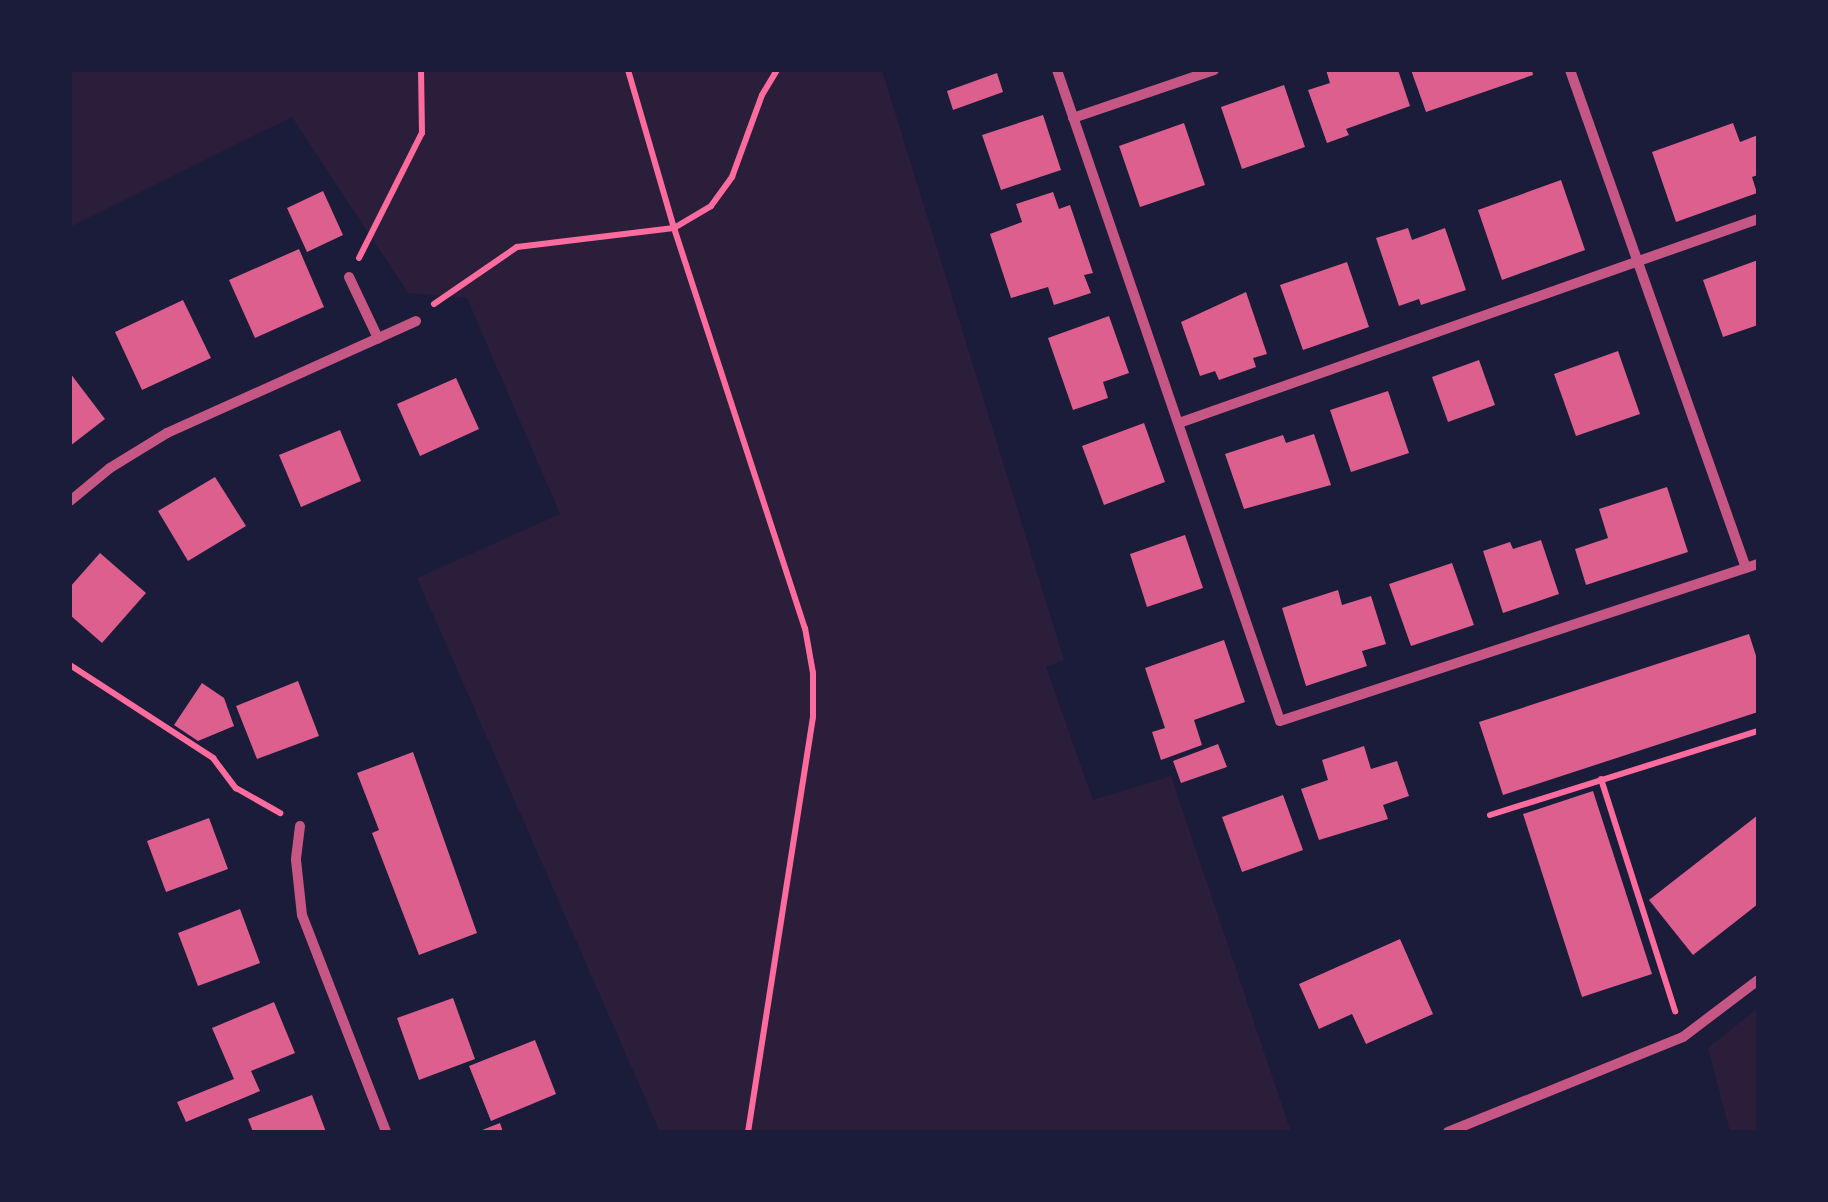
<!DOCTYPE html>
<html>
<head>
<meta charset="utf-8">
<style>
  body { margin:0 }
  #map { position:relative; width:1828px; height:1202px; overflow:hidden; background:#1b1b3a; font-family:"Fira Sans Condensed",sans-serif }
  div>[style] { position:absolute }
  .green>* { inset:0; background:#2a1e3b }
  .building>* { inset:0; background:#dd5f8e }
  .path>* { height:6px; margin:-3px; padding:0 3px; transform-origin:3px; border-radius:3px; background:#ff6b9d }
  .minor>* { height:10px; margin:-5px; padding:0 5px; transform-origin:5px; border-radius:5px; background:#c65784 }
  span { translate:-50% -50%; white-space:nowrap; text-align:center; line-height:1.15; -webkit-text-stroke:8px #1b1b3a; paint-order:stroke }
  .frame { position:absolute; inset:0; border:72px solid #1b1b3a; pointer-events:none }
</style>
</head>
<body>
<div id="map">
  <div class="green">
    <i style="clip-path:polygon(70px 70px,882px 70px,1064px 660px,1046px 667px,1093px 800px,1171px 776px,1291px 1132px,660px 1132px,417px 578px,560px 514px,467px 298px,408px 293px,292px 117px,70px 227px)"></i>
    <i style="clip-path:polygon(1758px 1008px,1758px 1132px,1730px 1132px,1708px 1048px)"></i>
  </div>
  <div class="building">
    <i style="clip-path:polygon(1326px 70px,1398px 70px,1410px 106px,1346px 129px,1349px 135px,1327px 143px,1308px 90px,1330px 83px)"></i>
    <i style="clip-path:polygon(1411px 70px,1532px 70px,1533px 75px,1426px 112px)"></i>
    <i style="clip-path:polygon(997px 73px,1003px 92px,953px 110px,947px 91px)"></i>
    <i style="clip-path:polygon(1284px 85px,1305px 147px,1242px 169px,1221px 107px)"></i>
    <i style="clip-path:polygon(1043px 115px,1061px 170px,1001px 190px,982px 135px)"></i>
    <i style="clip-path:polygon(1184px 123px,1205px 185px,1140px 207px,1119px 146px)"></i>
    <i style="clip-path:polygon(1733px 123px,1740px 142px,1758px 135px,1758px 175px,1752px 177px,1757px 193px,1676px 222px,1652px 152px)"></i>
    <i style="clip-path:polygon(1561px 180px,1585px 250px,1502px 280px,1478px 210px)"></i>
    <i style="clip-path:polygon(323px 191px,343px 235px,307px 252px,287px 208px)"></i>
    <i style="clip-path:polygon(1053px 192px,1059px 209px,1070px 205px,1093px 273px,1084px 275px,1091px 293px,1054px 305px,1048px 287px,1011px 298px,990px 234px,1022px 222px,1016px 204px)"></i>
    <i style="clip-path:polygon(1408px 228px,1412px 240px,1445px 228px,1466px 290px,1421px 305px,1419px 299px,1399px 306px,1376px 238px)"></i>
    <i style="clip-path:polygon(299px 249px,324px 307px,255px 338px,229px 280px)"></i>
    <i style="clip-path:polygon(1758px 260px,1758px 325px,1723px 337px,1703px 280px)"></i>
    <i style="clip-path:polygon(1347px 262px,1369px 327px,1303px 350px,1280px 285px)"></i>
    <i style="clip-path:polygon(1246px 292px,1267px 354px,1253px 358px,1256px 367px,1219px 380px,1215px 371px,1200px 376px,1181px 322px)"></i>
    <i style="clip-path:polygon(183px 300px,211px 358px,142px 390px,115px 332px)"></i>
    <i style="clip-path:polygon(1109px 316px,1129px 373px,1103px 382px,1108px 398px,1073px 410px,1048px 338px)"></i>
    <i style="clip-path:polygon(1618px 351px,1640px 414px,1576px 436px,1554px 374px)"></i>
    <i style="clip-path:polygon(1479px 360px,1495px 405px,1448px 422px,1432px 377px)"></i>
    <i style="clip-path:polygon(70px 373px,105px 419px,70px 446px)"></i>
    <i style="clip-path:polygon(456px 378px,479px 429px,420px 456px,397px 404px)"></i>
    <i style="clip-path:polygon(1388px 391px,1409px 453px,1351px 472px,1330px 410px)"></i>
    <i style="clip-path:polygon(1144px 423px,1165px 482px,1104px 505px,1082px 446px)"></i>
    <i style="clip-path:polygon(340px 430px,361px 481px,301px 507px,279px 455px)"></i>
    <i style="clip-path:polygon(1314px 434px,1331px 485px,1244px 509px,1225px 454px,1283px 435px,1286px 443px)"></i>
    <i style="clip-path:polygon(215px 477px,246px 526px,188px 561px,158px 511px)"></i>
    <i style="clip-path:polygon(1667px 487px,1688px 552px,1586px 585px,1575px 549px,1608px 538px,1599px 509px)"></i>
    <i style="clip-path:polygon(1185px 535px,1203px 588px,1147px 607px,1130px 554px)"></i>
    <i style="clip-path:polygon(1541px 540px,1559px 594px,1503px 613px,1483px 551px,1510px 542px,1513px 549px)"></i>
    <i style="clip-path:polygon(100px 553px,146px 593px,102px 643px,70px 615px,70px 587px)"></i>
    <i style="clip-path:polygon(1452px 563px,1474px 625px,1411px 646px,1389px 584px)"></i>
    <i style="clip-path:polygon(1338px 590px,1342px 605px,1371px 596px,1386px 644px,1362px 651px,1367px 666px,1306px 686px,1282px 608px)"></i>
    <i style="clip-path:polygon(1749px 634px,1758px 662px,1758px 712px,1503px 795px,1479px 722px)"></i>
    <i style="clip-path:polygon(1224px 640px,1245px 702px,1194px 720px,1202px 745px,1161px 760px,1152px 732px,1165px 728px,1145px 668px)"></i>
    <i style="clip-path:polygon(298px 681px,319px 736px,257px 759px,236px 706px)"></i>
    <i style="clip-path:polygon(202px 683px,224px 698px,234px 726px,198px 741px,174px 725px)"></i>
    <i style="clip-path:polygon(1218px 744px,1227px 767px,1181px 783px,1173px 761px)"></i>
    <i style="clip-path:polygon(1364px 746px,1371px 769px,1397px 761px,1409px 796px,1383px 805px,1388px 819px,1319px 840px,1301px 789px,1328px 780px,1322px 760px)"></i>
    <i style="clip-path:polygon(413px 752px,477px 933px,419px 955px,372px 833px,379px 830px,357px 773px)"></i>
    <i style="clip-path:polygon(1593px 791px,1652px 974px,1582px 997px,1523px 814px)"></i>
    <i style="clip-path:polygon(1283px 795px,1303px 850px,1242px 872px,1222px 817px)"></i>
    <i style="clip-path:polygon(1758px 815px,1758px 904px,1693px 955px,1649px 900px)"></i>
    <i style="clip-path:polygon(209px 818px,228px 869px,166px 892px,147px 841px)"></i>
    <i style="clip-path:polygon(240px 909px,260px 963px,198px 986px,178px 933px)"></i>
    <i style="clip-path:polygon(1400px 939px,1433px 1014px,1366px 1044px,1352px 1014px,1319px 1029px,1299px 984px)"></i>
    <i style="clip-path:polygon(453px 998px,475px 1059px,419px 1080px,397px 1018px)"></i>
    <i style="clip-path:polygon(274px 1002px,295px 1053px,251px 1071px,260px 1091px,186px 1122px,177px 1102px,234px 1079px,212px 1028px)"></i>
    <i style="clip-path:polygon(535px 1040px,556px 1094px,491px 1121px,469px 1066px)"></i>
    <i style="clip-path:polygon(312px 1095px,326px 1132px,253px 1132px,248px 1119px)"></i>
    <i style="clip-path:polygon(500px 1123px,503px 1132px,477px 1132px)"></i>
  </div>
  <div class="path">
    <i style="left:628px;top:70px;width:165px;rotate:73.8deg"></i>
    <i style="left:674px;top:228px;width:421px;rotate:71.9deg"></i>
    <i style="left:805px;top:628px;width:46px;rotate:79.9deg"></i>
    <i style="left:813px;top:673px;width:44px;rotate:90deg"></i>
    <i style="left:813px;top:717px;width:420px;rotate:98.9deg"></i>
    <i style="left:359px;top:258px;width:140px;rotate:-63.3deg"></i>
    <i style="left:422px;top:133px;width:63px;rotate:-90.9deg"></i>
    <i style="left:434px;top:304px;width:101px;rotate:-34.5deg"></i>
    <i style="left:517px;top:247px;width:158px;rotate:-6.9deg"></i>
    <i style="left:674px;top:228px;width:43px;rotate:-30.7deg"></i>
    <i style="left:711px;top:206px;width:36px;rotate:-54deg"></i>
    <i style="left:732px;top:177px;width:87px;rotate:-69.9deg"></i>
    <i style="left:762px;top:95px;width:29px;rotate:-59deg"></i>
    <i style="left:70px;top:665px;width:171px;rotate:33deg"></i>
    <i style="left:213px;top:758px;width:38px;rotate:53deg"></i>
    <i style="left:236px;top:788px;width:51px;rotate:29.6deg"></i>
    <i style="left:1601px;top:779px;width:244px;rotate:72.3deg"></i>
    <i style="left:1490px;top:815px;width:281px;rotate:-17.4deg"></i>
  </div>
  <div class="minor">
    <i style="left:1057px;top:70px;width:688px;rotate:71.09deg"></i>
    <i style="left:1280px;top:721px;width:503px;rotate:-18.18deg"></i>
    <i style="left:1570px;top:70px;width:528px;rotate:70.54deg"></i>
    <i style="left:1073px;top:118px;width:149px;rotate:-18.8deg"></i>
    <i style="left:349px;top:277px;width:68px;rotate:64.6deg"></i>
    <i style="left:1179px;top:423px;width:614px;rotate:-19.41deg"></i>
    <i style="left:70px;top:501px;width:52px;rotate:-39.5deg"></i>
    <i style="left:110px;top:468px;width:67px;rotate:-31.6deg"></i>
    <i style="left:167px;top:433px;width:273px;rotate:-24.2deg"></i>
    <i style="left:300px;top:826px;width:34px;rotate:97deg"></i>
    <i style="left:296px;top:860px;width:55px;rotate:83.8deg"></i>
    <i style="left:302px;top:915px;width:233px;rotate:68.8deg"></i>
    <i style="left:1448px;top:1132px;width:253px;rotate:-22deg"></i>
    <i style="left:1683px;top:1037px;width:94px;rotate:-37.2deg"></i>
  </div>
  <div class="frame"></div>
</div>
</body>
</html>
